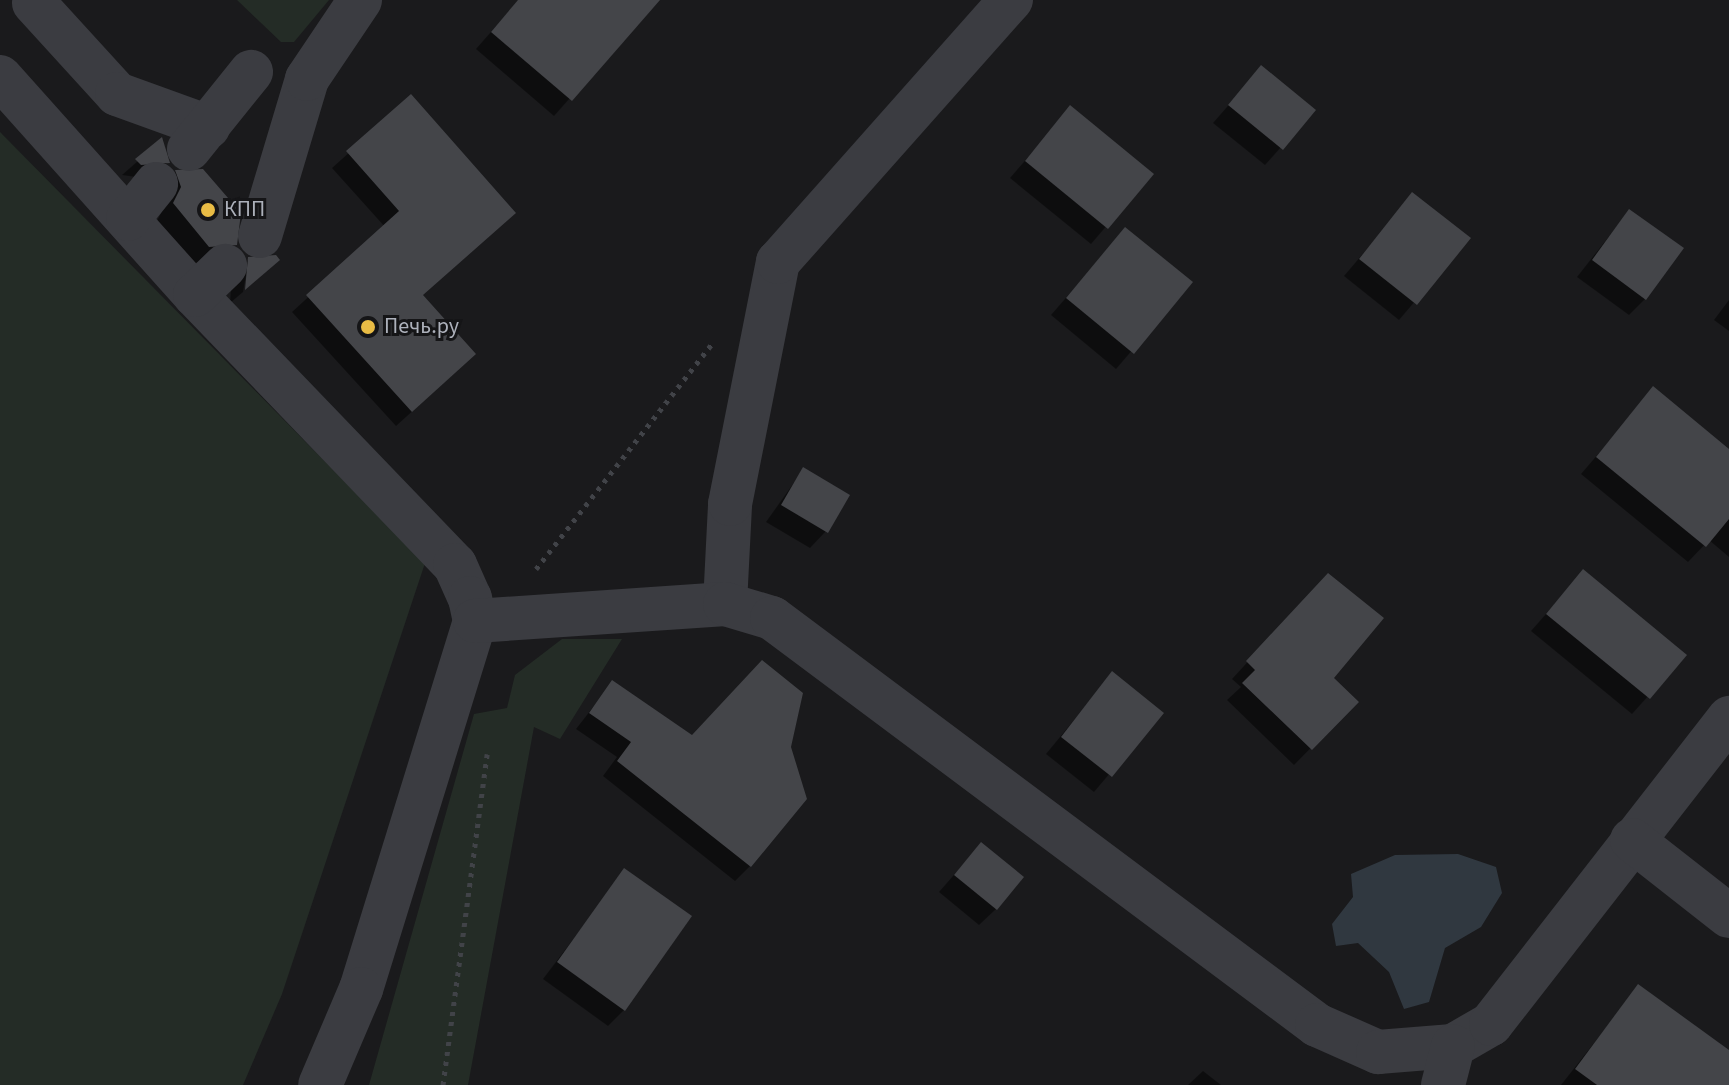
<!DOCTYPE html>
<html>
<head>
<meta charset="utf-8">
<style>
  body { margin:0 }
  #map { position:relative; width:1729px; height:1085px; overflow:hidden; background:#1a1a1c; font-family:"Source Sans 3",sans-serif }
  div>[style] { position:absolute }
  .green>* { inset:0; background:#242c26 }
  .water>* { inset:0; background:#303840 }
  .shadow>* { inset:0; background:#0007 }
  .building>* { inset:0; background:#444549 }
  .path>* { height:5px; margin-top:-2.5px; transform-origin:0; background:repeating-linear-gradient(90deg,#414348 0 4px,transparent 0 10px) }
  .minor>* { height:44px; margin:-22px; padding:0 22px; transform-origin:22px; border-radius:22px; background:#3b3c41 }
  .dots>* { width:22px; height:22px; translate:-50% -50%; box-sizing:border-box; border:4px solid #151517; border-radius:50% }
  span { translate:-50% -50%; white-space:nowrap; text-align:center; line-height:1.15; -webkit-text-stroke:6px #151517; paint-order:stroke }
  .poi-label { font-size:22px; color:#adb1bb }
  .left { translate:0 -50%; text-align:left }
</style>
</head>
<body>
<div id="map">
  <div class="green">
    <i style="clip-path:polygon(237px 0,329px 0,294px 42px,281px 42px)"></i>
    <i style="clip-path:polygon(0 132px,425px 563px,282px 994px,243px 1085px,0 1085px)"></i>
    <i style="clip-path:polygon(562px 639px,622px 639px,560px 739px,534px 727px,468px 1085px,369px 1085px,474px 714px,507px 708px,515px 675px)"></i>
  </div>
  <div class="water">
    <i style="clip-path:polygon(1458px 854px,1496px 867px,1502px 893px,1481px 927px,1445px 948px,1429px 1002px,1404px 1009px,1389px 972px,1358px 943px,1336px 946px,1332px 924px,1353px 897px,1351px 874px,1395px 855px)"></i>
  </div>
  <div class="shadow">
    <i style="clip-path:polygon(519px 0,657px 0,554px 116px,476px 49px)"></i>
    <i style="clip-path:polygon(1261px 68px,1313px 111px,1265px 165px,1213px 123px)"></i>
    <i style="clip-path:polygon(411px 97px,421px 296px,458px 370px,396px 426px,292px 312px,385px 227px,332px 168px)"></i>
    <i style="clip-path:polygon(1071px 108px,1151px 174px,1091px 244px,1010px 178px)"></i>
    <i style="clip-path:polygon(163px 139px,167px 163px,151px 179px,122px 175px)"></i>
    <i style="clip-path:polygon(176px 172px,235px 244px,219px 261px,193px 263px,157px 221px,165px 205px,160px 188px)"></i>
    <i style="clip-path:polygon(1413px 195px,1468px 239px,1399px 320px,1344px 276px)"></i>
    <i style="clip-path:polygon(1629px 211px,1645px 299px,1629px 315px,1577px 277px)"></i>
    <i style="clip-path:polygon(1125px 230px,1190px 283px,1116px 369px,1051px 315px)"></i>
    <i style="clip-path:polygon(249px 259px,243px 292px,230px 303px,232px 275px)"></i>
    <i style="clip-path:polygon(1729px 300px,1729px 331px,1714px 320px)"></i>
    <i style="clip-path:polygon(1654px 389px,1729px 452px,1729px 557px,1709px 540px,1688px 562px,1581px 474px)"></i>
    <i style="clip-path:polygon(803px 470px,826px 531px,810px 548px,766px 522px)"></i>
    <i style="clip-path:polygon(1583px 572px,1685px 655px,1632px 714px,1531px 631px)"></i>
    <i style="clip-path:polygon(1312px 592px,1332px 679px,1356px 702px,1294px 765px,1227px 700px,1241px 687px,1232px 679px)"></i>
    <i style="clip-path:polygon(1112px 674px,1161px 713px,1094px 792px,1046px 754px)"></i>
    <i style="clip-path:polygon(612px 683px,750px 866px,735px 881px,603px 776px,617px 757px,576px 729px)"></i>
    <i style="clip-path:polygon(981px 844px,996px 909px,979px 925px,939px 892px)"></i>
    <i style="clip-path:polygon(625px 871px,624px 1010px,608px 1026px,543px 979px)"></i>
    <i style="clip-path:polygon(1639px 986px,1729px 1052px,1729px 1085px,1561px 1085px)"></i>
    <i style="clip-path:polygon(1203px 1071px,1221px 1085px,1188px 1085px)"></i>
  </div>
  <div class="building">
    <i style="clip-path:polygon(518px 0,660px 0,572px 101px,491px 32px)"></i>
    <i style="clip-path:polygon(1261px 65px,1316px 110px,1283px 150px,1228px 105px)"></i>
    <i style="clip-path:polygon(411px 94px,516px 213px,423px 295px,476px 354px,412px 412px,306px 295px,399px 211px,346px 151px)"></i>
    <i style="clip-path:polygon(1070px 105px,1154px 174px,1108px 229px,1025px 161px)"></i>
    <i style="clip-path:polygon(162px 137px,170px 163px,141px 165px,135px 159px)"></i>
    <i style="clip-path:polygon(203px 169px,241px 213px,237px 245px,209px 247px,173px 203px,181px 187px,175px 170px)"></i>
    <i style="clip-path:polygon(1412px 192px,1471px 238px,1417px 305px,1359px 259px)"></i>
    <i style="clip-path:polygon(1629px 209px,1684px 248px,1646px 300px,1592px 260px)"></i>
    <i style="clip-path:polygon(1125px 227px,1193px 282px,1134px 354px,1066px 298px)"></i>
    <i style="clip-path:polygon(276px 255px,280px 260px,245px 290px,248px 257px)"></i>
    <i style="clip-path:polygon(1653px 386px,1729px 449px,1729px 519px,1706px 547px,1596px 457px)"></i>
    <i style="clip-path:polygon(803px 467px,850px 495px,828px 533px,781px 505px)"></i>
    <i style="clip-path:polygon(1583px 569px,1687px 655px,1650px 699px,1546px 614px)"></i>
    <i style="clip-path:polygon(1328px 573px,1384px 618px,1334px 678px,1359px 702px,1312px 750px,1242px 683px,1255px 670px,1246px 661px)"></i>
    <i style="clip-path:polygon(762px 660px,803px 693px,791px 747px,807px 799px,751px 867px,617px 761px,631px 742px,589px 713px,612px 680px,692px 735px)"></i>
    <i style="clip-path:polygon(1112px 671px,1164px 713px,1112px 777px,1061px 737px)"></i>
    <i style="clip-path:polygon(981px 842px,1024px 877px,997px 910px,954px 875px)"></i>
    <i style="clip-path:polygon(624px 868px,692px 916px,625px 1011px,557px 962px)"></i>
    <i style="clip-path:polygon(1638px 984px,1729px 1050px,1729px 1085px,1597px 1085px,1575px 1069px)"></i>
  </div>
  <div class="path">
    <i style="left:536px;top:569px;width:286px;rotate:-52deg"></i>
    <i style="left:443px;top:1085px;width:334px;rotate:-82.4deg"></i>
  </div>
  <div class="minor">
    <i style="left:34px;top:3px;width:123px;rotate:47.6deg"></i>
    <i style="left:117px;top:94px;width:97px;rotate:19.9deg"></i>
    <i style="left:0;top:77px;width:292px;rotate:48.2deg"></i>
    <i style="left:195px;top:295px;width:375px;rotate:46.1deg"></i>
    <i style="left:455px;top:565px;width:36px;rotate:66deg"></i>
    <i style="left:470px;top:598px;width:24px;rotate:78deg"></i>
    <i style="left:475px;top:621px;width:385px;rotate:107.2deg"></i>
    <i style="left:361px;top:989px;width:104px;rotate:113.1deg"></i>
    <i style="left:189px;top:149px;width:99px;rotate:-51.2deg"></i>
    <i style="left:128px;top:219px;width:45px;rotate:-51.3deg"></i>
    <i style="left:260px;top:236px;width:164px;rotate:-73.3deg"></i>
    <i style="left:307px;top:79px;width:95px;rotate:-56.1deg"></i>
    <i style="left:195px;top:295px;width:42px;rotate:-44deg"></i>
    <i style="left:725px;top:604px;width:100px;rotate:-87.1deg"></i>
    <i style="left:730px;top:504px;width:247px;rotate:-78.8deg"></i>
    <i style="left:778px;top:262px;width:351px;rotate:-48.4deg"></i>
    <i style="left:475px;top:621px;width:251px;rotate:-3.9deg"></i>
    <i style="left:725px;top:604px;width:49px;rotate:16.6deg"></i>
    <i style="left:772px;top:618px;width:680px;rotate:36.75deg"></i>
    <i style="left:1317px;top:1025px;width:67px;rotate:23.9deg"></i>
    <i style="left:1378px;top:1052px;width:75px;rotate:-4.6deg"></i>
    <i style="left:1453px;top:1046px;width:44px;rotate:-30.1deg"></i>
    <i style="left:1491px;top:1024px;width:388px;rotate:-52.1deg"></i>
    <i style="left:1632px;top:840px;width:123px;rotate:38.1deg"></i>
    <i style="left:1443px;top:1085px;width:40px;rotate:-75.6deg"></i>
  </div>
  <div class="dots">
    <i style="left:208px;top:210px;background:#e9bc45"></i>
    <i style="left:368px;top:327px;background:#e9bc45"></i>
  </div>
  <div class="poi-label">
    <span class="left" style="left:224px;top:210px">КПП</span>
    <span class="left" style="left:384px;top:327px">Печь.ру</span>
  </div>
</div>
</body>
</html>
